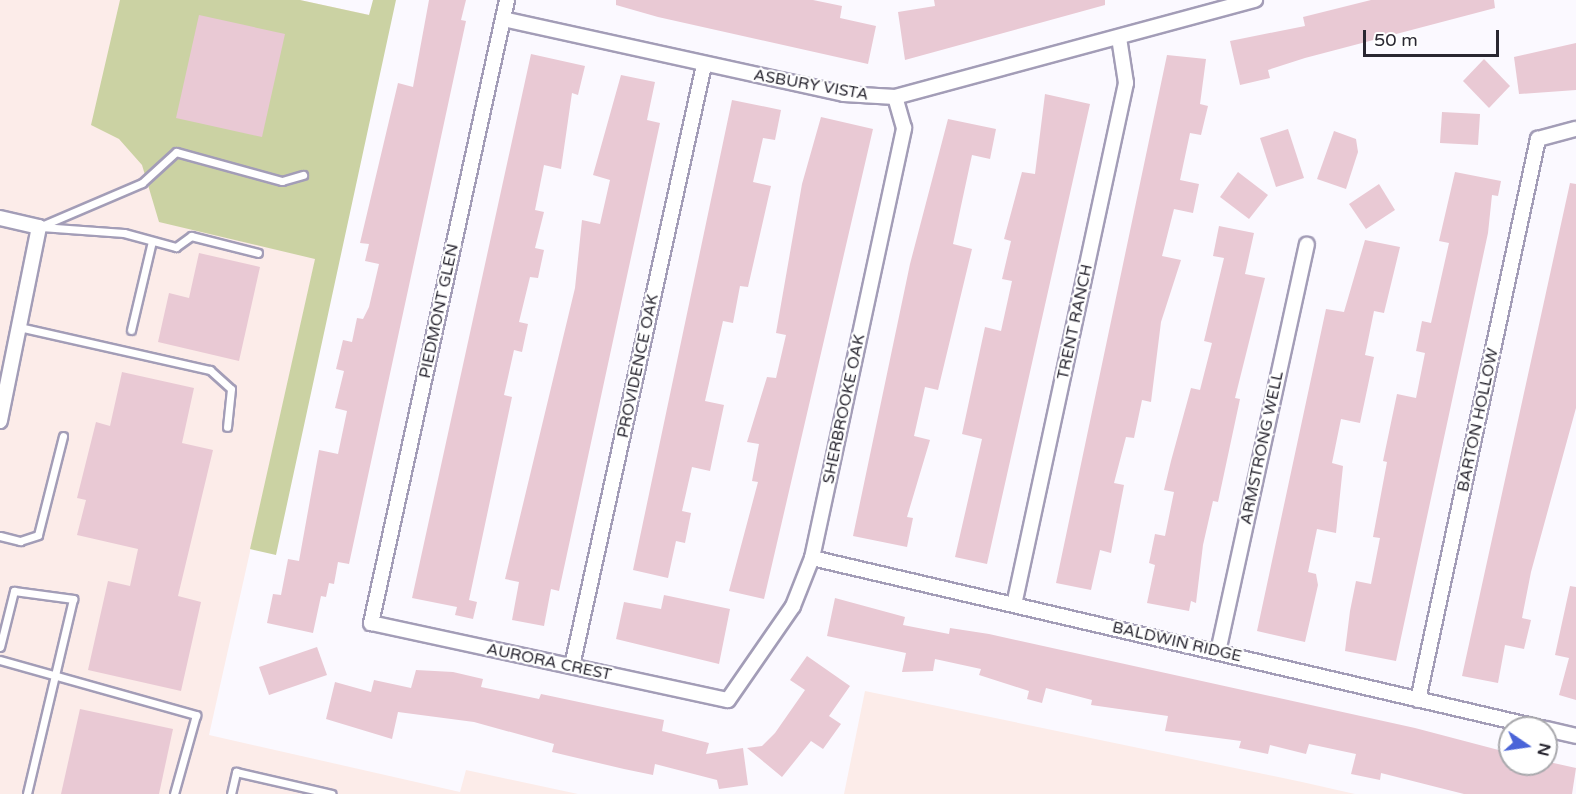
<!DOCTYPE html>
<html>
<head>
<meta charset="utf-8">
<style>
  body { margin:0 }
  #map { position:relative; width:1576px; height:794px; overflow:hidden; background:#fbf9ff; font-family:"Varela Round",sans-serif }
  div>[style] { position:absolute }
  .commercial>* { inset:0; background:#fcece9 }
  .green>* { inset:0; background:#cbd2a3 }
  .building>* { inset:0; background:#e9c9d4 }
  .roads { filter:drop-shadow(2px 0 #a39db7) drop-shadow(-2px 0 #a39db7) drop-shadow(0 2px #a39db7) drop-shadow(0 -2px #a39db7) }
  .lane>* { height:7px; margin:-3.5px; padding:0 3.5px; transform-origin:3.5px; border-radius:3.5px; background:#fff }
  .street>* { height:14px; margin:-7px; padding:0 7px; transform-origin:7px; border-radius:7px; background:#fff }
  span { translate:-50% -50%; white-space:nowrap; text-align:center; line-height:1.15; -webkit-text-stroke:4.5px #fff; paint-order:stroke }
  .street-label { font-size:16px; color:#292731 }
  .north { position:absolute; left:1498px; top:716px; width:60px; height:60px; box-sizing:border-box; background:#fff; border:2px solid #a9a9ad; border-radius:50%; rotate:103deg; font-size:16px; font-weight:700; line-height:24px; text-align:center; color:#292731 }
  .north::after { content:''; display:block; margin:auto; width:21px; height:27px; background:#4a64d8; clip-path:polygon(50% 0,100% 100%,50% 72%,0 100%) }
  .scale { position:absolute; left:1363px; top:30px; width:136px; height:27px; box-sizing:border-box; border:3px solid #292731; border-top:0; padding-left:8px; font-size:18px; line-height:21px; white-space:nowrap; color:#292731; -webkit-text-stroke:4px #fff; paint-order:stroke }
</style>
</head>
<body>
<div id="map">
  <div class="commercial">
    <i style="clip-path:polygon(0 0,300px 0,370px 15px,209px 735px,460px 792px,466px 770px,578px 794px,0 794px)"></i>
    <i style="clip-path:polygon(865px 691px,1302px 782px,1355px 794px,844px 794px)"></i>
  </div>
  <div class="green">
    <i style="clip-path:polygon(120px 0,300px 0,369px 15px,373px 0,396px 0,276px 555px,250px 549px,315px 259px,159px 222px,142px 165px,119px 139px,91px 125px)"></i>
  </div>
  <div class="building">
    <i style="clip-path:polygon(429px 0,466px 0,461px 20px,466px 21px,349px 564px,338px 562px,334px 584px,329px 583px,326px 597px,321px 596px,313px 633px,267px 623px,273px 594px,281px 595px,288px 559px,299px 561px,319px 450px,338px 454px,347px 411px,335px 408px,344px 371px,336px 369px,343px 340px,352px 342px,357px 318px,363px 319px,369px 307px,379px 264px,365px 261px,369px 244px,360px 243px,398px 83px,413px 87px)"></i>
    <i style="clip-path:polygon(616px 0,813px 0,842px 6px,840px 18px,876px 26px,868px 64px,658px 17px,616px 5px)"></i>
    <i style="clip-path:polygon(934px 0,1105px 0,1105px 5px,905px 60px,898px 12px,935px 6px)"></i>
    <i style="clip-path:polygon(1371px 0,1494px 0,1495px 8px,1305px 58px,1268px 70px,1270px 78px,1240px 85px,1230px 41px,1305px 26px,1303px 17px)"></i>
    <i style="clip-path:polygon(199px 15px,285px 34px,262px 137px,176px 118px)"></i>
    <i style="clip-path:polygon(1576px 43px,1576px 90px,1519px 94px,1514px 57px)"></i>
    <i style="clip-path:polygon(531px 54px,585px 66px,578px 95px,572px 93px,561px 169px,544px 165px,535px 210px,544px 212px,535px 248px,544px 250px,538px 278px,530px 277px,519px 322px,528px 324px,522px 352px,514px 350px,504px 395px,512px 397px,469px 600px,477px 602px,473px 619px,455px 615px,457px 607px,412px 598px)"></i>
    <i style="clip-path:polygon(1167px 55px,1206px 59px,1200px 104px,1208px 106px,1201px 135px,1190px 133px,1180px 180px,1199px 184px,1193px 213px,1174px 209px,1162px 256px,1181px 260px,1161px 322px,1151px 402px,1142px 400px,1134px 438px,1126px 437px,1114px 483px,1124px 485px,1111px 553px,1100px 550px,1091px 590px,1056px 583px)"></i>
    <i style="clip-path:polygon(1484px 59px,1510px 86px,1489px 108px,1463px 81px)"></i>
    <i style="clip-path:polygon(621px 75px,655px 82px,647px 120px,660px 123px,559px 591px,551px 589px,544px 626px,512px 620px,519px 582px,505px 579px,575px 288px,582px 220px,600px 224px,610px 180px,593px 175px)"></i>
    <i style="clip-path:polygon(1045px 94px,1090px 104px,987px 564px,955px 557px,982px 439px,962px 434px,985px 327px,1001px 331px,1012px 281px,1002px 279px,1011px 241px,1004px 239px,1022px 172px,1035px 174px)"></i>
    <i style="clip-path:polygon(732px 100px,781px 110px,775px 140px,763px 138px,753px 182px,771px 186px,748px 287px,740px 286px,733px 323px,723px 321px,705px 401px,724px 405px,710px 471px,692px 467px,682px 511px,691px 513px,685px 543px,676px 541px,668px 578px,633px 570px)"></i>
    <i style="clip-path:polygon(1442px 112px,1480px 114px,1478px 145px,1440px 143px)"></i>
    <i style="clip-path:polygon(821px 117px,873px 129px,764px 599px,729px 591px,758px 482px,752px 481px,759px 444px,747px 442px,767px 377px,776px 378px,786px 335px,776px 333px,802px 184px)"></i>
    <i style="clip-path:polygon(948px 119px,996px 129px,990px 159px,972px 155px,961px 206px,953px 244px,972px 249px,938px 390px,925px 387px,914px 436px,930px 440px,907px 517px,913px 518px,907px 547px,853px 536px,910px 264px)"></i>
    <i style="clip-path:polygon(1288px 129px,1304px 178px,1276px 187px,1260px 138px)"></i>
    <i style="clip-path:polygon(1334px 131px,1356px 139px,1358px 152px,1346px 189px,1317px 179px)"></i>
    <i style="clip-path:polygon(1238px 172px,1268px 195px,1249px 219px,1220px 197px)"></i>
    <i style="clip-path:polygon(1455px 172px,1501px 181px,1498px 196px,1492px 195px,1488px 233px,1396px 661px,1345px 651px,1350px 611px,1356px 581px,1371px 584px,1380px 538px,1373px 537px,1387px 462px,1383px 461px,1397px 394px,1416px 398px,1425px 353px,1416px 351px,1422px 321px,1431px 323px,1449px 243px,1439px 241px)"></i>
    <i style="clip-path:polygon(1570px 183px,1576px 184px,1576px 408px,1531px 572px,1522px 618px,1531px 620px,1524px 649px,1505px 645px,1498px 683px,1462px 676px)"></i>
    <i style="clip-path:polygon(1379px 184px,1395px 210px,1366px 229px,1349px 204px)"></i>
    <i style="clip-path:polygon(1219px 226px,1254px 233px,1245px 274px,1265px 278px,1235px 398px,1240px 399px,1218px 502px,1213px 501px,1203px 545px,1196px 603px,1191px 601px,1189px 611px,1147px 603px,1155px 565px,1149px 563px,1155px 534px,1165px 536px,1174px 492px,1164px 490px,1171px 461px,1191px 388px,1200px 390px,1212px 343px,1204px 341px,1224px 258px,1213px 256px)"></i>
    <i style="clip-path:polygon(1365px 240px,1400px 247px,1384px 313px,1374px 311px,1365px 355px,1374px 357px,1360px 423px,1341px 419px,1332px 463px,1343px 466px,1336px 533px,1317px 529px,1308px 572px,1316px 574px,1318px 585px,1305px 642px,1257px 631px,1326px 309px,1344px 312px)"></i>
    <i style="clip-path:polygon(199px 253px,260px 267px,239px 361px,158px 342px,169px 293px,189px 298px)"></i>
    <i style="clip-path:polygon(122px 372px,194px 388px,182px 443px,213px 450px,178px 596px,201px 602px,181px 691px,88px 670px,108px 581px,130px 586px,138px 549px,77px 535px,86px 500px,77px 498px,96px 422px,110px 426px)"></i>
    <i style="clip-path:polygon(1570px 586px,1576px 587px,1576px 700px,1559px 695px,1569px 658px,1555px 655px)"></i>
    <i style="clip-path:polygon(664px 595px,730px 609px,719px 664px,616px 639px,624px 602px,661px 609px)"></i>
    <i style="clip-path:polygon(835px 598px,905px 617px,903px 625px,949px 634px,950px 628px,989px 634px,1415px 728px,1510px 753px,1510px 764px,1549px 762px,1576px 768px,1572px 794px,1464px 794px,1381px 773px,1380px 780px,1351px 774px,1356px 754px,1309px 744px,1306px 754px,1270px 745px,1268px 754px,1239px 748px,1241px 741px,1165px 731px,1168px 716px,1091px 705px,1092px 700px,1046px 688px,1042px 703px,1027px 699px,1029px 691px,979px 675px,981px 669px,935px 659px,933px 671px,902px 672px,906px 653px,827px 636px)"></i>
    <i style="clip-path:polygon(317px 647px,327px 675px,269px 695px,259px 667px)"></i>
    <i style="clip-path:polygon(807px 656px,850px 686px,829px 716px,841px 724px,823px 749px,811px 741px,782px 777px,747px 748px,762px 746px,775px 733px,805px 690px,790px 680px)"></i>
    <i style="clip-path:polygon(416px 670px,453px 672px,483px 679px,481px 687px,539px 699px,541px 694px,664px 720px,662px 731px,709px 743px,706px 754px,743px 748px,748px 785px,719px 789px,717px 780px,655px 764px,653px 775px,624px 769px,552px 752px,554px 744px,474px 722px,398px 712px,392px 739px,326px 719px,335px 682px,371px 692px,374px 680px,411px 688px)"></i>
    <i style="clip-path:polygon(80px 709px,173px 729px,159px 794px,61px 794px)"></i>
  </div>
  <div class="roads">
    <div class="lane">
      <i style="left:39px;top:227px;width:112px;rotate:-23.1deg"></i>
      <i style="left:142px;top:183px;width:46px;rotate:-42.4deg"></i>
      <i style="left:176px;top:152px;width:110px;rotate:15.3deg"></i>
      <i style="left:282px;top:181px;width:22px;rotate:-16deg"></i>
      <i style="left:41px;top:227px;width:83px;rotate:4.1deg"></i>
      <i style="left:124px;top:233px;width:54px;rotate:15.1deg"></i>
      <i style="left:176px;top:247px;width:19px;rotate:-36deg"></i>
      <i style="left:191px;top:236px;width:69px;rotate:14.2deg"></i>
      <i style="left:19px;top:327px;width:196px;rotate:12.7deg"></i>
      <i style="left:210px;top:370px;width:28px;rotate:42deg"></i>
      <i style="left:231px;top:389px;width:38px;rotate:96deg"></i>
      <i style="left:131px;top:330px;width:91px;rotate:-76.7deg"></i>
      <i style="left:0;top:536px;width:21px;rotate:14deg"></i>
      <i style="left:20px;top:541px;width:19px;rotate:-18deg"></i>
      <i style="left:38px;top:535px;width:102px;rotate:-75.8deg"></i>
      <i style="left:0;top:647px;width:58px;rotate:-76deg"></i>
      <i style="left:14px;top:591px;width:60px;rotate:7.7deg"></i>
      <i style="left:73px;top:599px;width:200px;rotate:103.3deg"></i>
      <i style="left:0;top:660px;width:204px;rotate:15.7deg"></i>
      <i style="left:196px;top:715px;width:82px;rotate:105.6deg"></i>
      <i style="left:231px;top:794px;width:23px;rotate:-77deg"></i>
      <i style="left:236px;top:772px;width:98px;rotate:12.9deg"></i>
    </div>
    <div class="street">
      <i style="left:507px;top:0;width:638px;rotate:102.31deg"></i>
      <i style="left:371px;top:623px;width:365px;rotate:12.2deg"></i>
      <i style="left:728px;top:700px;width:114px;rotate:-55.3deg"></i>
      <i style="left:793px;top:606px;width:52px;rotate:-68.4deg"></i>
      <i style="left:812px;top:558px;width:440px;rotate:-77.9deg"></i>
      <i style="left:904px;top:128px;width:32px;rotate:-106deg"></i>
      <i style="left:503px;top:19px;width:349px;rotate:12.4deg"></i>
      <i style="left:844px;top:94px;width:51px;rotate:3.4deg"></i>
      <i style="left:895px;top:97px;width:373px;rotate:-15.1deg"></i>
      <i style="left:0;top:218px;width:40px;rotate:13deg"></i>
      <i style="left:39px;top:227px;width:198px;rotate:101.4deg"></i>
      <i style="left:812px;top:558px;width:749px;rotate:13.13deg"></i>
      <i style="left:1014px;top:605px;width:534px;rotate:-77.89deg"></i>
      <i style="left:1126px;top:83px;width:46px;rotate:-98.8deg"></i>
      <i style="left:1218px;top:652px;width:417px;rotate:-77.7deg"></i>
      <i style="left:572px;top:666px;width:615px;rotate:-77.61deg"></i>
      <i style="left:1418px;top:700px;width:574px;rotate:-77.93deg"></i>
      <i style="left:1538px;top:139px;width:39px;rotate:-15deg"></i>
      <i style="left:1546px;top:729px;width:31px;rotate:13deg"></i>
    </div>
  </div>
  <div class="street-label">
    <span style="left:811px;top:85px;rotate:10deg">ASBURY VISTA</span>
    <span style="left:439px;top:311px;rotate:-78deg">PIEDMONT GLEN</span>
    <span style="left:1075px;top:322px;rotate:-78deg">TRENT RANCH</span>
    <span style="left:638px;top:366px;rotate:-78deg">PROVIDENCE OAK</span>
    <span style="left:844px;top:409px;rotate:-78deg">SHERBROOKE OAK</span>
    <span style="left:1478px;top:420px;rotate:-78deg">BARTON HOLLOW</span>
    <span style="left:1262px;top:448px;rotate:-78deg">ARMSTRONG WELL</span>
    <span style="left:1177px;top:642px;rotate:13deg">BALDWIN RIDGE</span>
    <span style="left:549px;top:662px;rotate:12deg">AURORA CREST</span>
  </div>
  <div class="north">N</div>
  <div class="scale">50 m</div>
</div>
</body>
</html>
